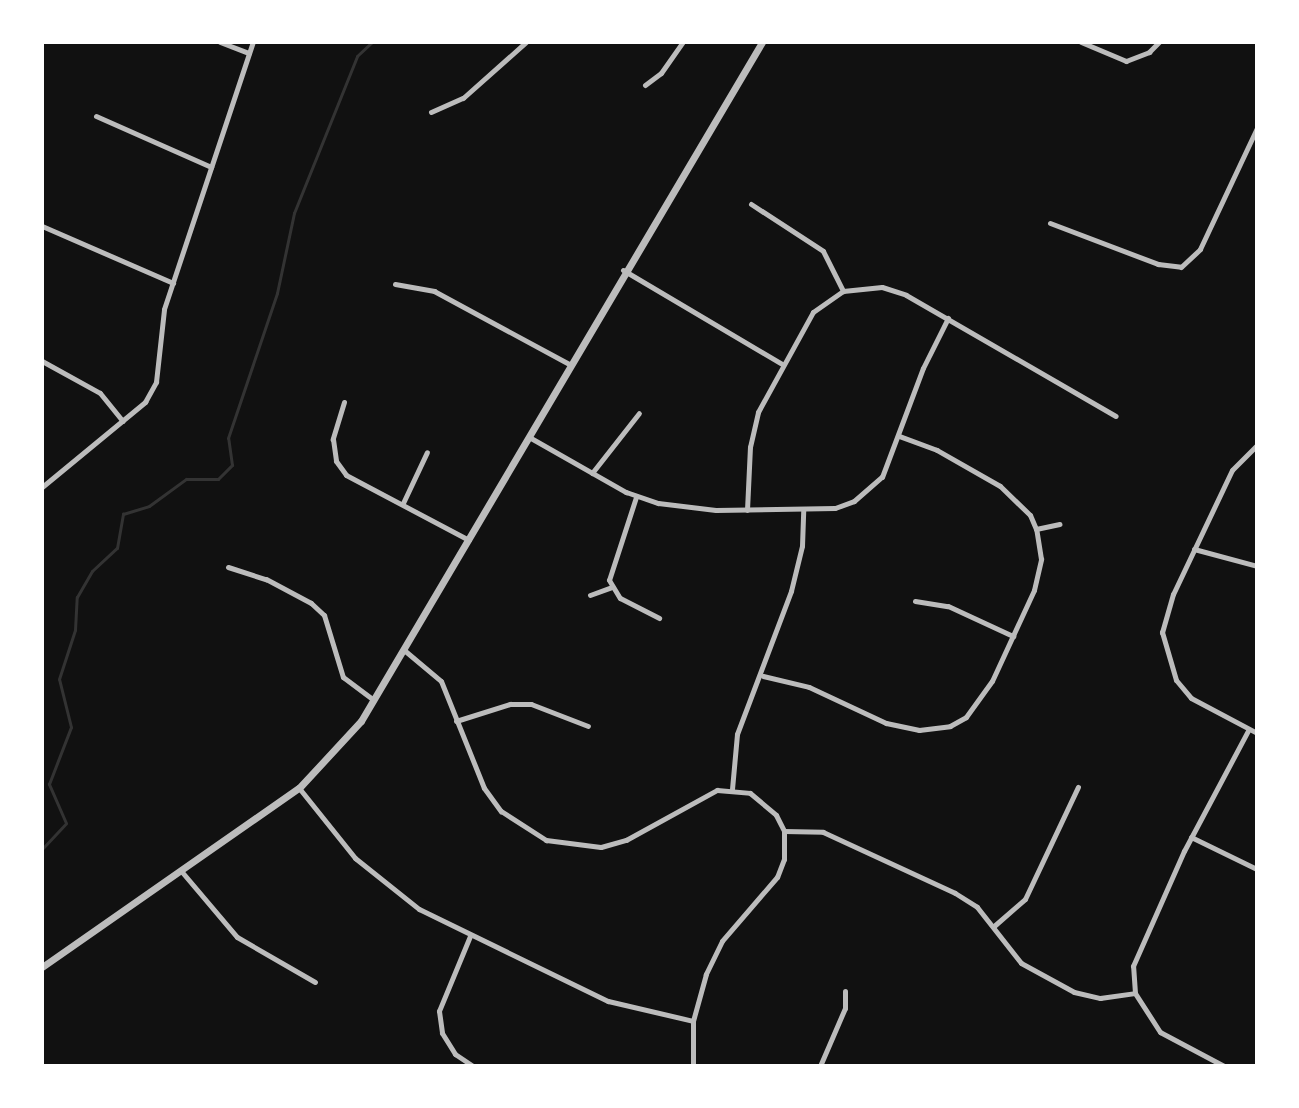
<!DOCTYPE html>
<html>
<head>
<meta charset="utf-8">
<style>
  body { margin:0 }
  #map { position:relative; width:1299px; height:1108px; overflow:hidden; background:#111; font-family:Figtree,sans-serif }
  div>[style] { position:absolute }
  .stream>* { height:3px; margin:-1.5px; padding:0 1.5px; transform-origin:1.5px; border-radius:1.5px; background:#333 }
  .minor>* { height:5px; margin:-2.5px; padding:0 2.5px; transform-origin:2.5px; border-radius:2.5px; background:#bcbcbc }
  .tertiary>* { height:7px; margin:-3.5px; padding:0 3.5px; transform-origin:3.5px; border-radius:3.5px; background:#bcbcbc }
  span { translate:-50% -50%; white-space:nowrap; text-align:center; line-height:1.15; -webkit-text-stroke:6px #fff; paint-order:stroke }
  .frame { position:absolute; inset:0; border:44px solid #fff; pointer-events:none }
</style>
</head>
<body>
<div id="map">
  <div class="stream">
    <i style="left:42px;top:849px;width:35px;rotate:-47deg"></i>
    <i style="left:66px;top:823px;width:43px;rotate:-113.6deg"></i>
    <i style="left:49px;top:784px;width:61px;rotate:-68.9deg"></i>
    <i style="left:71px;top:727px;width:49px;rotate:-104deg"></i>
    <i style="left:59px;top:679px;width:52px;rotate:-71.9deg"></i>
    <i style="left:75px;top:630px;width:33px;rotate:-87deg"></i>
    <i style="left:77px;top:597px;width:30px;rotate:-60deg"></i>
    <i style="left:92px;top:571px;width:34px;rotate:-43deg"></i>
    <i style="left:117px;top:548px;width:35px;rotate:-80deg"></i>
    <i style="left:123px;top:514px;width:27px;rotate:-17deg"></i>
    <i style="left:149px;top:506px;width:46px;rotate:-36.1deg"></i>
    <i style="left:186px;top:479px;width:32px"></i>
    <i style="left:218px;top:479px;width:20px;rotate:-45deg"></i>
    <i style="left:232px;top:465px;width:27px;rotate:-98deg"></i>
    <i style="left:228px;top:438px;width:153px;rotate:-71.3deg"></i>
    <i style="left:277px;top:293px;width:82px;rotate:-78deg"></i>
    <i style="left:294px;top:213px;width:169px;rotate:-68.1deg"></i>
    <i style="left:357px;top:56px;width:21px;rotate:-43deg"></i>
  </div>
  <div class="minor">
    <i style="left:220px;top:42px;width:31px;rotate:21deg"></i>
    <i style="left:1081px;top:42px;width:49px;rotate:22.9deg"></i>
    <i style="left:1126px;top:61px;width:25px;rotate:-21deg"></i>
    <i style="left:1149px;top:52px;width:14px;rotate:-45deg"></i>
    <i style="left:645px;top:85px;width:20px;rotate:-37deg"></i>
    <i style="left:661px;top:73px;width:38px;rotate:-55deg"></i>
    <i style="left:431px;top:112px;width:35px;rotate:-24deg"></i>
    <i style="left:463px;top:98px;width:84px;rotate:-41.6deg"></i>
    <i style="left:96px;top:116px;width:126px;rotate:23.9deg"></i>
    <i style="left:751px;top:204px;width:86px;rotate:33.1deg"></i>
    <i style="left:823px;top:251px;width:45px;rotate:63.4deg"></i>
    <i style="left:1050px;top:223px;width:116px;rotate:20.8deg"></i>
    <i style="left:1158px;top:264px;width:23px;rotate:7deg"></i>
    <i style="left:1181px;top:267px;width:26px;rotate:-43deg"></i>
    <i style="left:1200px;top:249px;width:134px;rotate:-64.8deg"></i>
    <i style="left:42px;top:226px;width:143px;rotate:23.5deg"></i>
    <i style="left:623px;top:270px;width:185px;rotate:30.6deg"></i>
    <i style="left:395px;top:284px;width:40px;rotate:10deg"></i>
    <i style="left:434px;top:291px;width:153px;rotate:28.4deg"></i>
    <i style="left:42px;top:361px;width:66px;rotate:28.9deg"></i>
    <i style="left:100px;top:393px;width:36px;rotate:51deg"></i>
    <i style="left:344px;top:402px;width:39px;rotate:107deg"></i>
    <i style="left:333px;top:439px;width:22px;rotate:82deg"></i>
    <i style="left:336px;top:461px;width:17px;rotate:54deg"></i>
    <i style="left:346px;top:475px;width:139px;rotate:27.9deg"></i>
    <i style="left:529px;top:437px;width:112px;rotate:29.6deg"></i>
    <i style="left:626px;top:492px;width:34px;rotate:19deg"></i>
    <i style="left:658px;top:503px;width:58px;rotate:6.9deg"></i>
    <i style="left:716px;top:510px;width:119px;rotate:-1deg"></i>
    <i style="left:835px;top:508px;width:20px;rotate:-20deg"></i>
    <i style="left:854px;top:501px;width:37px;rotate:-41deg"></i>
    <i style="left:882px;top:477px;width:116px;rotate:-69.4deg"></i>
    <i style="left:923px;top:368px;width:56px;rotate:-63.4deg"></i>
    <i style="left:1257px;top:445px;width:35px;rotate:135deg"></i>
    <i style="left:1232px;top:470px;width:137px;rotate:115.4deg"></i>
    <i style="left:1173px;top:594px;width:40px;rotate:106deg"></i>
    <i style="left:1162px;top:632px;width:50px;rotate:73.7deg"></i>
    <i style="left:1176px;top:680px;width:23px;rotate:50deg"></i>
    <i style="left:1191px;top:698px;width:75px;rotate:27.9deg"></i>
    <i style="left:592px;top:473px;width:76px;rotate:-51.9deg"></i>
    <i style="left:42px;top:487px;width:134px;rotate:-39.5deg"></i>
    <i style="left:145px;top:402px;width:23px;rotate:-61deg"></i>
    <i style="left:156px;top:382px;width:73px;rotate:-83.7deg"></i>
    <i style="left:164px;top:309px;width:281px;rotate:-71.6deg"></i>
    <i style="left:636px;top:497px;width:87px;rotate:108deg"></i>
    <i style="left:609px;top:580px;width:21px;rotate:59deg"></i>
    <i style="left:620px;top:598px;width:44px;rotate:27.1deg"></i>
    <i style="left:403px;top:503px;width:56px;rotate:-64.8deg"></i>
    <i style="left:747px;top:510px;width:63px;rotate:-87.3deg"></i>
    <i style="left:750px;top:447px;width:36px;rotate:-77deg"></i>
    <i style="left:758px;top:412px;width:114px;rotate:-61.2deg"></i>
    <i style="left:813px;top:312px;width:37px;rotate:-35deg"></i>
    <i style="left:843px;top:291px;width:39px;rotate:-6deg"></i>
    <i style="left:882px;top:287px;width:25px;rotate:18deg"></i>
    <i style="left:906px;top:295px;width:242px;rotate:30deg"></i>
    <i style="left:1036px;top:529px;width:24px;rotate:-12deg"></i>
    <i style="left:1194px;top:549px;width:65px;rotate:15.1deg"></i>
    <i style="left:228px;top:567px;width:40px;rotate:18deg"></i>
    <i style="left:266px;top:579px;width:51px;rotate:28.1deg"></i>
    <i style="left:311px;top:603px;width:18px;rotate:43deg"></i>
    <i style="left:324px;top:615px;width:65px;rotate:73deg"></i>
    <i style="left:343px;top:677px;width:38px;rotate:37deg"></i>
    <i style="left:590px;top:595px;width:23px;rotate:-20deg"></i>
    <i style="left:915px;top:601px;width:33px;rotate:9deg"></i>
    <i style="left:948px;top:606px;width:72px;rotate:24.8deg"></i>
    <i style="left:404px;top:650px;width:48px;rotate:40deg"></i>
    <i style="left:441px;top:681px;width:115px;rotate:68.1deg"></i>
    <i style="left:484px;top:788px;width:29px;rotate:54deg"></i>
    <i style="left:501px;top:811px;width:54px;rotate:32.8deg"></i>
    <i style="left:546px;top:840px;width:55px;rotate:7.3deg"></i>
    <i style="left:601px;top:847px;width:26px;rotate:-16deg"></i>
    <i style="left:626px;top:840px;width:104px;rotate:-28.8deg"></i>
    <i style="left:717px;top:790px;width:33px;rotate:5deg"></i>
    <i style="left:750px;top:793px;width:34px;rotate:40deg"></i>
    <i style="left:776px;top:815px;width:18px;rotate:63deg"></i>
    <i style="left:784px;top:831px;width:28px;rotate:90deg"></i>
    <i style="left:784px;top:859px;width:19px;rotate:111deg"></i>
    <i style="left:777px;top:877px;width:84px;rotate:130.7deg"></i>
    <i style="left:722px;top:941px;width:37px;rotate:116deg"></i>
    <i style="left:706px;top:974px;width:49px;rotate:105.5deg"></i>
    <i style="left:693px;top:1021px;width:45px;rotate:90deg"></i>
    <i style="left:763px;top:676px;width:47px;rotate:13.4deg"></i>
    <i style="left:809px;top:687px;width:85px;rotate:25.1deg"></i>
    <i style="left:886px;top:723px;width:34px;rotate:12deg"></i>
    <i style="left:919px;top:730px;width:31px;rotate:-7deg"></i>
    <i style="left:950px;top:726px;width:18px;rotate:-29deg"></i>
    <i style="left:966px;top:717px;width:44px;rotate:-54.2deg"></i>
    <i style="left:992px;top:681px;width:100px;rotate:-65.2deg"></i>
    <i style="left:1034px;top:590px;width:32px;rotate:-77deg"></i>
    <i style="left:1041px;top:559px;width:30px;rotate:-99deg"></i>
    <i style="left:1036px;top:529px;width:15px;rotate:-113deg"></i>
    <i style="left:1030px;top:515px;width:42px;rotate:-136deg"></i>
    <i style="left:1000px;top:486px;width:73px;rotate:-150.3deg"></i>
    <i style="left:937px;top:450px;width:40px;rotate:-159.8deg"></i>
    <i style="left:456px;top:721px;width:57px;rotate:-17.5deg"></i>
    <i style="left:510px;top:704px;width:21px"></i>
    <i style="left:531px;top:704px;width:61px;rotate:21.1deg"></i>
    <i style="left:299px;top:788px;width:90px;rotate:51.3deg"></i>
    <i style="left:355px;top:858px;width:82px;rotate:38.6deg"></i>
    <i style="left:419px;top:909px;width:210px;rotate:26deg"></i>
    <i style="left:608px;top:1001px;width:87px;rotate:13.2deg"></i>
    <i style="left:732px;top:789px;width:55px;rotate:-84.8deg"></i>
    <i style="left:737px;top:734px;width:153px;rotate:-69.3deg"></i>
    <i style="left:791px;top:591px;width:46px;rotate:-76.3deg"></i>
    <i style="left:802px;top:546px;width:36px;rotate:-88deg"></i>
    <i style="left:784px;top:831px;width:39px;rotate:1deg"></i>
    <i style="left:823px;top:832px;width:145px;rotate:24.8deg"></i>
    <i style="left:955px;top:893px;width:26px;rotate:32deg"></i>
    <i style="left:977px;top:907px;width:71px;rotate:51.8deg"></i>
    <i style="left:1021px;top:963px;width:60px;rotate:28.7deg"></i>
    <i style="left:1074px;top:992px;width:27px;rotate:13deg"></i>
    <i style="left:1100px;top:998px;width:35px;rotate:-8deg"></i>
    <i style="left:1191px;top:837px;width:73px;rotate:25.9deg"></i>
    <i style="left:182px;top:872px;width:85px;rotate:49.8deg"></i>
    <i style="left:237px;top:937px;width:90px;rotate:30deg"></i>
    <i style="left:994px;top:926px;width:41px;rotate:-41.1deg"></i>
    <i style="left:1025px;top:899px;width:124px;rotate:-64.7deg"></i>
    <i style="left:470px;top:936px;width:81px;rotate:112.5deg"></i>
    <i style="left:439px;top:1011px;width:22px;rotate:82deg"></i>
    <i style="left:442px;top:1033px;width:25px;rotate:58deg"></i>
    <i style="left:455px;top:1054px;width:22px;rotate:34deg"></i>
    <i style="left:820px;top:1066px;width:63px;rotate:-66.7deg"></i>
    <i style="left:845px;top:1008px;width:17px;rotate:-90deg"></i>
    <i style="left:1224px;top:1066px;width:72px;rotate:-152deg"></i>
    <i style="left:1160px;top:1032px;width:46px;rotate:-122.7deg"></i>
    <i style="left:1135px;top:993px;width:27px;rotate:-94deg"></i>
    <i style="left:1133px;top:966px;width:126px;rotate:-66.1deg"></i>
    <i style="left:1184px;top:851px;width:138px;rotate:-62deg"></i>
  </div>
  <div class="tertiary">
    <i style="left:42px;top:967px;width:313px;rotate:-34.9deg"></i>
    <i style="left:299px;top:788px;width:91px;rotate:-47.2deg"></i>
    <i style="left:361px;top:721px;width:789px;rotate:-59.43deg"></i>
  </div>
  <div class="frame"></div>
</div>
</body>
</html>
